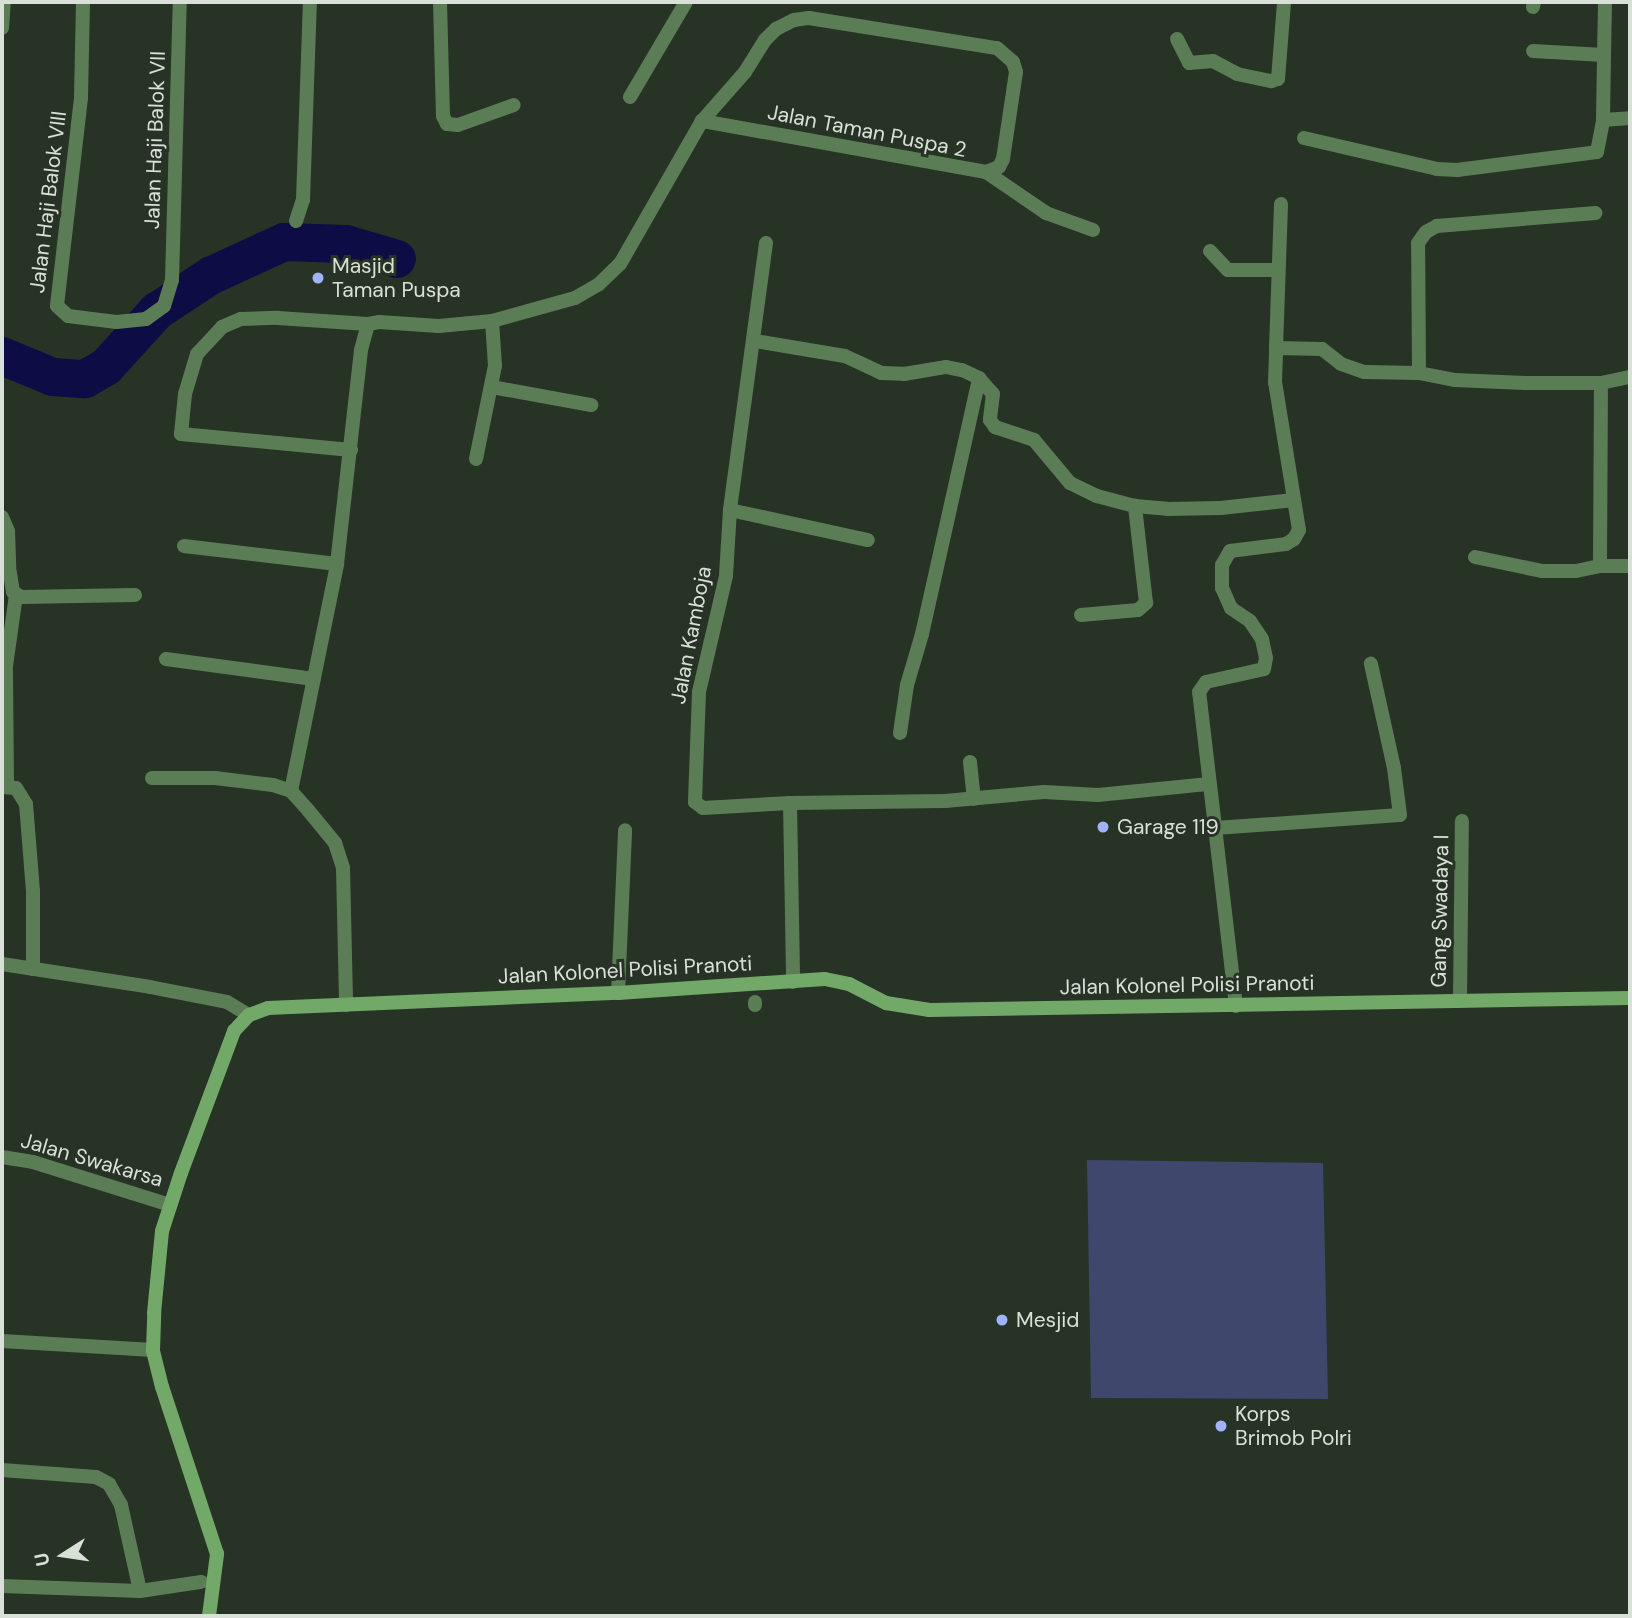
<!DOCTYPE html>
<html>
<head>
<meta charset="utf-8">
<style>
  body { margin:0 }
  #map { position:relative; width:1632px; height:1618px; overflow:hidden; background:#273325; font-family:"DM Sans",sans-serif }
  div>[style] { position:absolute }
  .green>* { inset:0; background:#3f476d }
  .river>* { height:38px; margin:-19px; padding:0 19px; transform-origin:19px; border-radius:19px; background:#0d0c45 }
  .street>* { height:14px; margin:-7px; padding:0 7px; transform-origin:7px; border-radius:7px; background:#5b7d55 }
  .secondary>* { height:14px; margin:-7px; padding:0 7px; transform-origin:7px; border-radius:7px; background:#72a968 }
  .dots>* { width:19px; height:19px; translate:-50% -50%; box-sizing:border-box; border:4px solid #273325; border-radius:50% }
  span { translate:-50% -50%; white-space:nowrap; text-align:center; line-height:1.15; -webkit-text-stroke:6px #273325; paint-order:stroke }
  .street-label { font-size:21px; color:#d9e0d8 }
  .poi-label { font-size:21px; color:#d9e0d8 }
  .left { translate:0 -50%; text-align:left }
  .frame { position:absolute; inset:0; border:4px solid #d9e0d8; pointer-events:none }
  .north { position:absolute; left:28px; top:1520px; width:70px; height:70px; -webkit-text-stroke:5px #273325; paint-order:stroke; rotate:258deg; font-size:19px; font-weight:700; line-height:28px; text-align:center; color:#d9e0d8 }
  .north::after { content:''; display:block; margin:auto; width:24px; height:32px; background:#d9e0d8; clip-path:polygon(50% 0,100% 100%,50% 72%,0 100%) }
</style>
</head>
<body>
<div id="map">
  <div class="green">
    <i style="clip-path:polygon(1087px 1160px,1323px 1163px,1328px 1399px,1091px 1398px)"></i>
  </div>
  <div class="river">
    <i style="left:2px;top:356px;width:55px;rotate:22.4deg"></i>
    <i style="left:53px;top:377px;width:32px;rotate:4deg"></i>
    <i style="left:85px;top:379px;width:24px;rotate:-30deg"></i>
    <i style="left:106px;top:367px;width:76px;rotate:-47.7deg"></i>
    <i style="left:157px;top:311px;width:64px;rotate:-33.4deg"></i>
    <i style="left:210px;top:276px;width:81px;rotate:-24.7deg"></i>
    <i style="left:284px;top:242px;width:62px;rotate:1.8deg"></i>
    <i style="left:346px;top:244px;width:53px;rotate:16.4deg"></i>
  </div>
  <div class="street">
    <i style="left:83px;top:2px;width:96px;rotate:91.2deg"></i>
    <i style="left:81px;top:98px;width:209px;rotate:96.6deg"></i>
    <i style="left:57px;top:306px;width:15px;rotate:42deg"></i>
    <i style="left:68px;top:316px;width:49px;rotate:7deg"></i>
    <i style="left:117px;top:322px;width:29px;rotate:-6deg"></i>
    <i style="left:146px;top:319px;width:22px;rotate:-36deg"></i>
    <i style="left:164px;top:306px;width:27px;rotate:-73deg"></i>
    <i style="left:172px;top:280px;width:278px;rotate:-88.4deg"></i>
    <i style="left:440px;top:2px;width:114px;rotate:88.5deg"></i>
    <i style="left:443px;top:116px;width:9px;rotate:63deg"></i>
    <i style="left:447px;top:124px;width:11px;rotate:5deg"></i>
    <i style="left:458px;top:125px;width:59px;rotate:-19.7deg"></i>
    <i style="left:1533px;top:7px;width:5px;rotate:-79deg"></i>
    <i style="left:2px;top:28px;width:26px;rotate:-86deg"></i>
    <i style="left:1177px;top:39px;width:27px;rotate:63deg"></i>
    <i style="left:1189px;top:63px;width:24px;rotate:-5deg"></i>
    <i style="left:1213px;top:61px;width:27px;rotate:28deg"></i>
    <i style="left:1237px;top:74px;width:35px;rotate:12deg"></i>
    <i style="left:1271px;top:81px;width:7px;rotate:-16deg"></i>
    <i style="left:1278px;top:79px;width:77px;rotate:-85.5deg"></i>
    <i style="left:1604px;top:55px;width:53px;rotate:-88.9deg"></i>
    <i style="left:630px;top:97px;width:110px;rotate:-59.5deg"></i>
    <i style="left:1603px;top:120px;width:27px;rotate:-4deg"></i>
    <i style="left:1304px;top:138px;width:137px;rotate:13.1deg"></i>
    <i style="left:1437px;top:169px;width:20px;rotate:3deg"></i>
    <i style="left:1457px;top:170px;width:141px;rotate:-7.3deg"></i>
    <i style="left:1597px;top:152px;width:33px;rotate:-79deg"></i>
    <i style="left:1603px;top:120px;width:65px;rotate:-89.1deg"></i>
    <i style="left:1604px;top:55px;width:71px;rotate:-176.8deg"></i>
    <i style="left:986px;top:172px;width:73px;rotate:34.3deg"></i>
    <i style="left:1046px;top:213px;width:50px;rotate:19.9deg"></i>
    <i style="left:296px;top:221px;width:22px;rotate:-72deg"></i>
    <i style="left:303px;top:200px;width:198px;rotate:-88deg"></i>
    <i style="left:766px;top:243px;width:269px;rotate:97.7deg"></i>
    <i style="left:730px;top:510px;width:66px;rotate:93.5deg"></i>
    <i style="left:726px;top:576px;width:119px;rotate:103.1deg"></i>
    <i style="left:699px;top:692px;width:110px;rotate:92.1deg"></i>
    <i style="left:695px;top:802px;width:10px;rotate:37deg"></i>
    <i style="left:703px;top:808px;width:87px;rotate:-3.3deg"></i>
    <i style="left:790px;top:803px;width:155px;rotate:-0.7deg"></i>
    <i style="left:945px;top:801px;width:99px;rotate:-5.2deg"></i>
    <i style="left:1044px;top:792px;width:54px;rotate:3.2deg"></i>
    <i style="left:1098px;top:795px;width:112px;rotate:-5.7deg"></i>
    <i style="left:1210px;top:251px;width:26px;rotate:47deg"></i>
    <i style="left:1228px;top:270px;width:49px"></i>
    <i style="left:755px;top:341px;width:91px;rotate:9.5deg"></i>
    <i style="left:845px;top:356px;width:40px;rotate:25deg"></i>
    <i style="left:881px;top:373px;width:23px;rotate:2deg"></i>
    <i style="left:904px;top:374px;width:43px;rotate:-9.5deg"></i>
    <i style="left:946px;top:367px;width:16px;rotate:11deg"></i>
    <i style="left:962px;top:370px;width:19px;rotate:25deg"></i>
    <i style="left:979px;top:378px;width:21px;rotate:49deg"></i>
    <i style="left:993px;top:394px;width:26px;rotate:97deg"></i>
    <i style="left:990px;top:420px;width:9px;rotate:54deg"></i>
    <i style="left:995px;top:427px;width:41px;rotate:18.4deg"></i>
    <i style="left:1034px;top:440px;width:56px;rotate:50.1deg"></i>
    <i style="left:1070px;top:483px;width:30px;rotate:26deg"></i>
    <i style="left:1097px;top:496px;width:39px;rotate:15deg"></i>
    <i style="left:1135px;top:506px;width:32px;rotate:5deg"></i>
    <i style="left:1167px;top:509px;width:54px;rotate:-1.1deg"></i>
    <i style="left:1221px;top:508px;width:73px;rotate:-6.3deg"></i>
    <i style="left:1276px;top:348px;width:144px;rotate:-88deg"></i>
    <i style="left:1419px;top:373px;width:130px;rotate:-90.4deg"></i>
    <i style="left:1418px;top:243px;width:14px;rotate:-54deg"></i>
    <i style="left:1426px;top:232px;width:13px;rotate:-29deg"></i>
    <i style="left:1437px;top:226px;width:159px;rotate:-4.7deg"></i>
    <i style="left:492px;top:387px;width:101px;rotate:10.3deg"></i>
    <i style="left:351px;top:450px;width:171px;rotate:-174.6deg"></i>
    <i style="left:181px;top:434px;width:40px;rotate:-84.3deg"></i>
    <i style="left:185px;top:394px;width:42px;rotate:-73.3deg"></i>
    <i style="left:197px;top:354px;width:37px;rotate:-47deg"></i>
    <i style="left:222px;top:327px;width:21px;rotate:-23deg"></i>
    <i style="left:241px;top:319px;width:37px;rotate:-2deg"></i>
    <i style="left:278px;top:318px;width:90px;rotate:3.8deg"></i>
    <i style="left:476px;top:459px;width:95px;rotate:-78.5deg"></i>
    <i style="left:495px;top:366px;width:45px;rotate:-93.8deg"></i>
    <i style="left:730px;top:510px;width:141px;rotate:12.3deg"></i>
    <i style="left:2px;top:517px;width:15px;rotate:67deg"></i>
    <i style="left:8px;top:531px;width:36px;rotate:88deg"></i>
    <i style="left:184px;top:546px;width:154px;rotate:6.7deg"></i>
    <i style="left:1475px;top:557px;width:68px;rotate:11.8deg"></i>
    <i style="left:1542px;top:571px;width:34px"></i>
    <i style="left:1576px;top:571px;width:25px;rotate:-12deg"></i>
    <i style="left:1600px;top:566px;width:183px;rotate:-89.7deg"></i>
    <i style="left:1600px;top:566px;width:30px"></i>
    <i style="left:2px;top:568px;width:7px;rotate:-8deg"></i>
    <i style="left:9px;top:567px;width:25px;rotate:81deg"></i>
    <i style="left:13px;top:592px;width:9px;rotate:32deg"></i>
    <i style="left:21px;top:597px;width:114px;rotate:-1deg"></i>
    <i style="left:1081px;top:615px;width:57px;rotate:-5deg"></i>
    <i style="left:1138px;top:610px;width:11px;rotate:-41deg"></i>
    <i style="left:1146px;top:603px;width:98px;rotate:-96.5deg"></i>
    <i style="left:166px;top:659px;width:149px;rotate:7.7deg"></i>
    <i style="left:900px;top:733px;width:49px;rotate:-81.7deg"></i>
    <i style="left:907px;top:685px;width:53px;rotate:-73.6deg"></i>
    <i style="left:922px;top:634px;width:262px;rotate:-77.4deg"></i>
    <i style="left:970px;top:762px;width:37px;rotate:84deg"></i>
    <i style="left:152px;top:778px;width:63px"></i>
    <i style="left:215px;top:778px;width:58px;rotate:6.9deg"></i>
    <i style="left:273px;top:785px;width:19px;rotate:18deg"></i>
    <i style="left:291px;top:791px;width:25px;rotate:48deg"></i>
    <i style="left:308px;top:810px;width:43px;rotate:50.7deg"></i>
    <i style="left:335px;top:843px;width:26px;rotate:72deg"></i>
    <i style="left:343px;top:868px;width:137px;rotate:88.7deg"></i>
    <i style="left:7px;top:786px;width:120px;rotate:-90.5deg"></i>
    <i style="left:6px;top:666px;width:72px;rotate:-82deg"></i>
    <i style="left:2px;top:787px;width:14px;rotate:4deg"></i>
    <i style="left:16px;top:788px;width:19px;rotate:58deg"></i>
    <i style="left:26px;top:804px;width:87px;rotate:85.4deg"></i>
    <i style="left:33px;top:891px;width:78px;rotate:90deg"></i>
    <i style="left:291px;top:791px;width:232px;rotate:-78.5deg"></i>
    <i style="left:337px;top:564px;width:215px;rotate:-83.6deg"></i>
    <i style="left:361px;top:350px;width:27px;rotate:-75deg"></i>
    <i style="left:368px;top:324px;width:11px;rotate:-10deg"></i>
    <i style="left:379px;top:322px;width:60px;rotate:3.8deg"></i>
    <i style="left:439px;top:326px;width:53px;rotate:-5.4deg"></i>
    <i style="left:492px;top:321px;width:86px;rotate:-15.5deg"></i>
    <i style="left:575px;top:298px;width:28px;rotate:-30deg"></i>
    <i style="left:599px;top:284px;width:29px;rotate:-44deg"></i>
    <i style="left:620px;top:264px;width:165px;rotate:-60.2deg"></i>
    <i style="left:702px;top:121px;width:65px;rotate:-48.7deg"></i>
    <i style="left:745px;top:72px;width:38px;rotate:-58deg"></i>
    <i style="left:765px;top:40px;width:16px;rotate:-45deg"></i>
    <i style="left:776px;top:29px;width:20px;rotate:-27deg"></i>
    <i style="left:794px;top:20px;width:15px;rotate:-8deg"></i>
    <i style="left:809px;top:18px;width:190px;rotate:9.1deg"></i>
    <i style="left:997px;top:48px;width:21px;rotate:41deg"></i>
    <i style="left:1013px;top:62px;width:10px;rotate:73deg"></i>
    <i style="left:1016px;top:72px;width:88px;rotate:98.5deg"></i>
    <i style="left:1003px;top:159px;width:9px;rotate:117deg"></i>
    <i style="left:999px;top:167px;width:14px;rotate:159deg"></i>
    <i style="left:986px;top:172px;width:289px;rotate:-169.8deg"></i>
    <i style="left:790px;top:803px;width:179px;rotate:89deg"></i>
    <i style="left:1215px;top:828px;width:185px;rotate:-4deg"></i>
    <i style="left:1400px;top:815px;width:47px;rotate:-97.3deg"></i>
    <i style="left:1394px;top:768px;width:107px;rotate:-102.5deg"></i>
    <i style="left:2px;top:964px;width:150px;rotate:8.8deg"></i>
    <i style="left:150px;top:987px;width:78px;rotate:11deg"></i>
    <i style="left:227px;top:1002px;width:26px;rotate:31deg"></i>
    <i style="left:618px;top:993px;width:163px;rotate:-87.5deg"></i>
    <i style="left:1460px;top:1001px;width:180px;rotate:-89.4deg"></i>
    <i style="left:755px;top:1005px;width:3px;rotate:-90deg"></i>
    <i style="left:1236px;top:1006px;width:316px;rotate:-96.7deg"></i>
    <i style="left:1199px;top:692px;width:12px;rotate:-55deg"></i>
    <i style="left:1206px;top:682px;width:59px;rotate:-12.6deg"></i>
    <i style="left:1264px;top:669px;width:11px;rotate:-80deg"></i>
    <i style="left:1266px;top:658px;width:19px;rotate:-102deg"></i>
    <i style="left:1262px;top:639px;width:22px;rotate:-124deg"></i>
    <i style="left:1250px;top:621px;width:23px;rotate:-146deg"></i>
    <i style="left:1231px;top:608px;width:22px;rotate:-114deg"></i>
    <i style="left:1222px;top:588px;width:23px;rotate:-90deg"></i>
    <i style="left:1222px;top:565px;width:16px;rotate:-60deg"></i>
    <i style="left:1230px;top:551px;width:56px;rotate:-7.1deg"></i>
    <i style="left:1286px;top:544px;width:9px;rotate:-32deg"></i>
    <i style="left:1294px;top:539px;width:10px;rotate:-61deg"></i>
    <i style="left:1299px;top:530px;width:150px;rotate:-99.2deg"></i>
    <i style="left:1275px;top:382px;width:34px;rotate:-88deg"></i>
    <i style="left:1276px;top:348px;width:46px;rotate:1.2deg"></i>
    <i style="left:1322px;top:349px;width:24px;rotate:38deg"></i>
    <i style="left:1341px;top:364px;width:24px;rotate:19deg"></i>
    <i style="left:1364px;top:372px;width:55px;rotate:1deg"></i>
    <i style="left:1419px;top:373px;width:37px;rotate:11deg"></i>
    <i style="left:1455px;top:380px;width:70px;rotate:2.5deg"></i>
    <i style="left:1525px;top:383px;width:76px"></i>
    <i style="left:1601px;top:383px;width:30px;rotate:-12deg"></i>
    <i style="left:2px;top:1157px;width:31px;rotate:9deg"></i>
    <i style="left:33px;top:1162px;width:144px;rotate:17.4deg"></i>
    <i style="left:2px;top:1341px;width:151px;rotate:3.4deg"></i>
    <i style="left:2px;top:1470px;width:94px;rotate:4.3deg"></i>
    <i style="left:96px;top:1477px;width:15px;rotate:28deg"></i>
    <i style="left:109px;top:1484px;width:24px;rotate:60deg"></i>
    <i style="left:121px;top:1505px;width:88px;rotate:77.5deg"></i>
    <i style="left:2px;top:1586px;width:138px;rotate:2.1deg"></i>
    <i style="left:140px;top:1591px;width:62px;rotate:-8.4deg"></i>
  </div>
  <div class="secondary">
    <i style="left:209px;top:1616px;width:63px;rotate:-82.6deg"></i>
    <i style="left:217px;top:1554px;width:176px;rotate:-108.2deg"></i>
    <i style="left:162px;top:1387px;width:38px;rotate:-104deg"></i>
    <i style="left:153px;top:1350px;width:37px;rotate:-88deg"></i>
    <i style="left:154px;top:1313px;width:82px;rotate:-84.4deg"></i>
    <i style="left:162px;top:1231px;width:61px;rotate:-71.9deg"></i>
    <i style="left:181px;top:1173px;width:152px;rotate:-69.5deg"></i>
    <i style="left:234px;top:1031px;width:22px;rotate:-47deg"></i>
    <i style="left:249px;top:1015px;width:20px;rotate:-20deg"></i>
    <i style="left:268px;top:1008px;width:350px;rotate:-2.5deg"></i>
    <i style="left:618px;top:993px;width:207px;rotate:-3.9deg"></i>
    <i style="left:825px;top:979px;width:25px;rotate:12deg"></i>
    <i style="left:849px;top:984px;width:42px;rotate:27.2deg"></i>
    <i style="left:886px;top:1003px;width:44px;rotate:9.2deg"></i>
    <i style="left:929px;top:1010px;width:701px;rotate:-0.98deg"></i>
  </div>
  <div class="dots">
    <i style="left:318px;top:278px;background:#a1b3fd"></i>
    <i style="left:1103px;top:827px;background:#a1b3fd"></i>
    <i style="left:1002px;top:1320px;background:#a1b3fd"></i>
    <i style="left:1221px;top:1426px;background:#a1b3fd"></i>
  </div>
  <div class="street-label">
    <span style="left:867px;top:131px;rotate:11deg">Jalan Taman Puspa 2</span>
    <span style="left:155px;top:140px;rotate:-88deg">Jalan Haji Balok VII</span>
    <span style="left:48px;top:202px;rotate:-83deg">Jalan Haji Balok VIII</span>
    <span style="left:691px;top:635px;rotate:-79deg">Jalan Kamboja</span>
    <span style="left:1440px;top:911px;rotate:-89deg">Gang Swadaya I</span>
    <span style="left:625px;top:970px;rotate:-3deg">Jalan Kolonel Polisi Pranoti</span>
    <span style="left:1187px;top:985px;rotate:-1deg">Jalan Kolonel Polisi Pranoti</span>
    <span style="left:92px;top:1160px;rotate:16deg">Jalan Swakarsa</span>
  </div>
  <div class="poi-label">
    <span class="left" style="left:332px;top:278px">Masjid<br>Taman Puspa</span>
    <span class="left" style="left:1117px;top:827px">Garage 119</span>
    <span class="left" style="left:1016px;top:1320px">Mesjid</span>
    <span class="left" style="left:1235px;top:1426px">Korps<br>Brimob Polri</span>
  </div>
  <div class="frame"></div>
  <div class="north">U</div>
</div>
</body>
</html>
